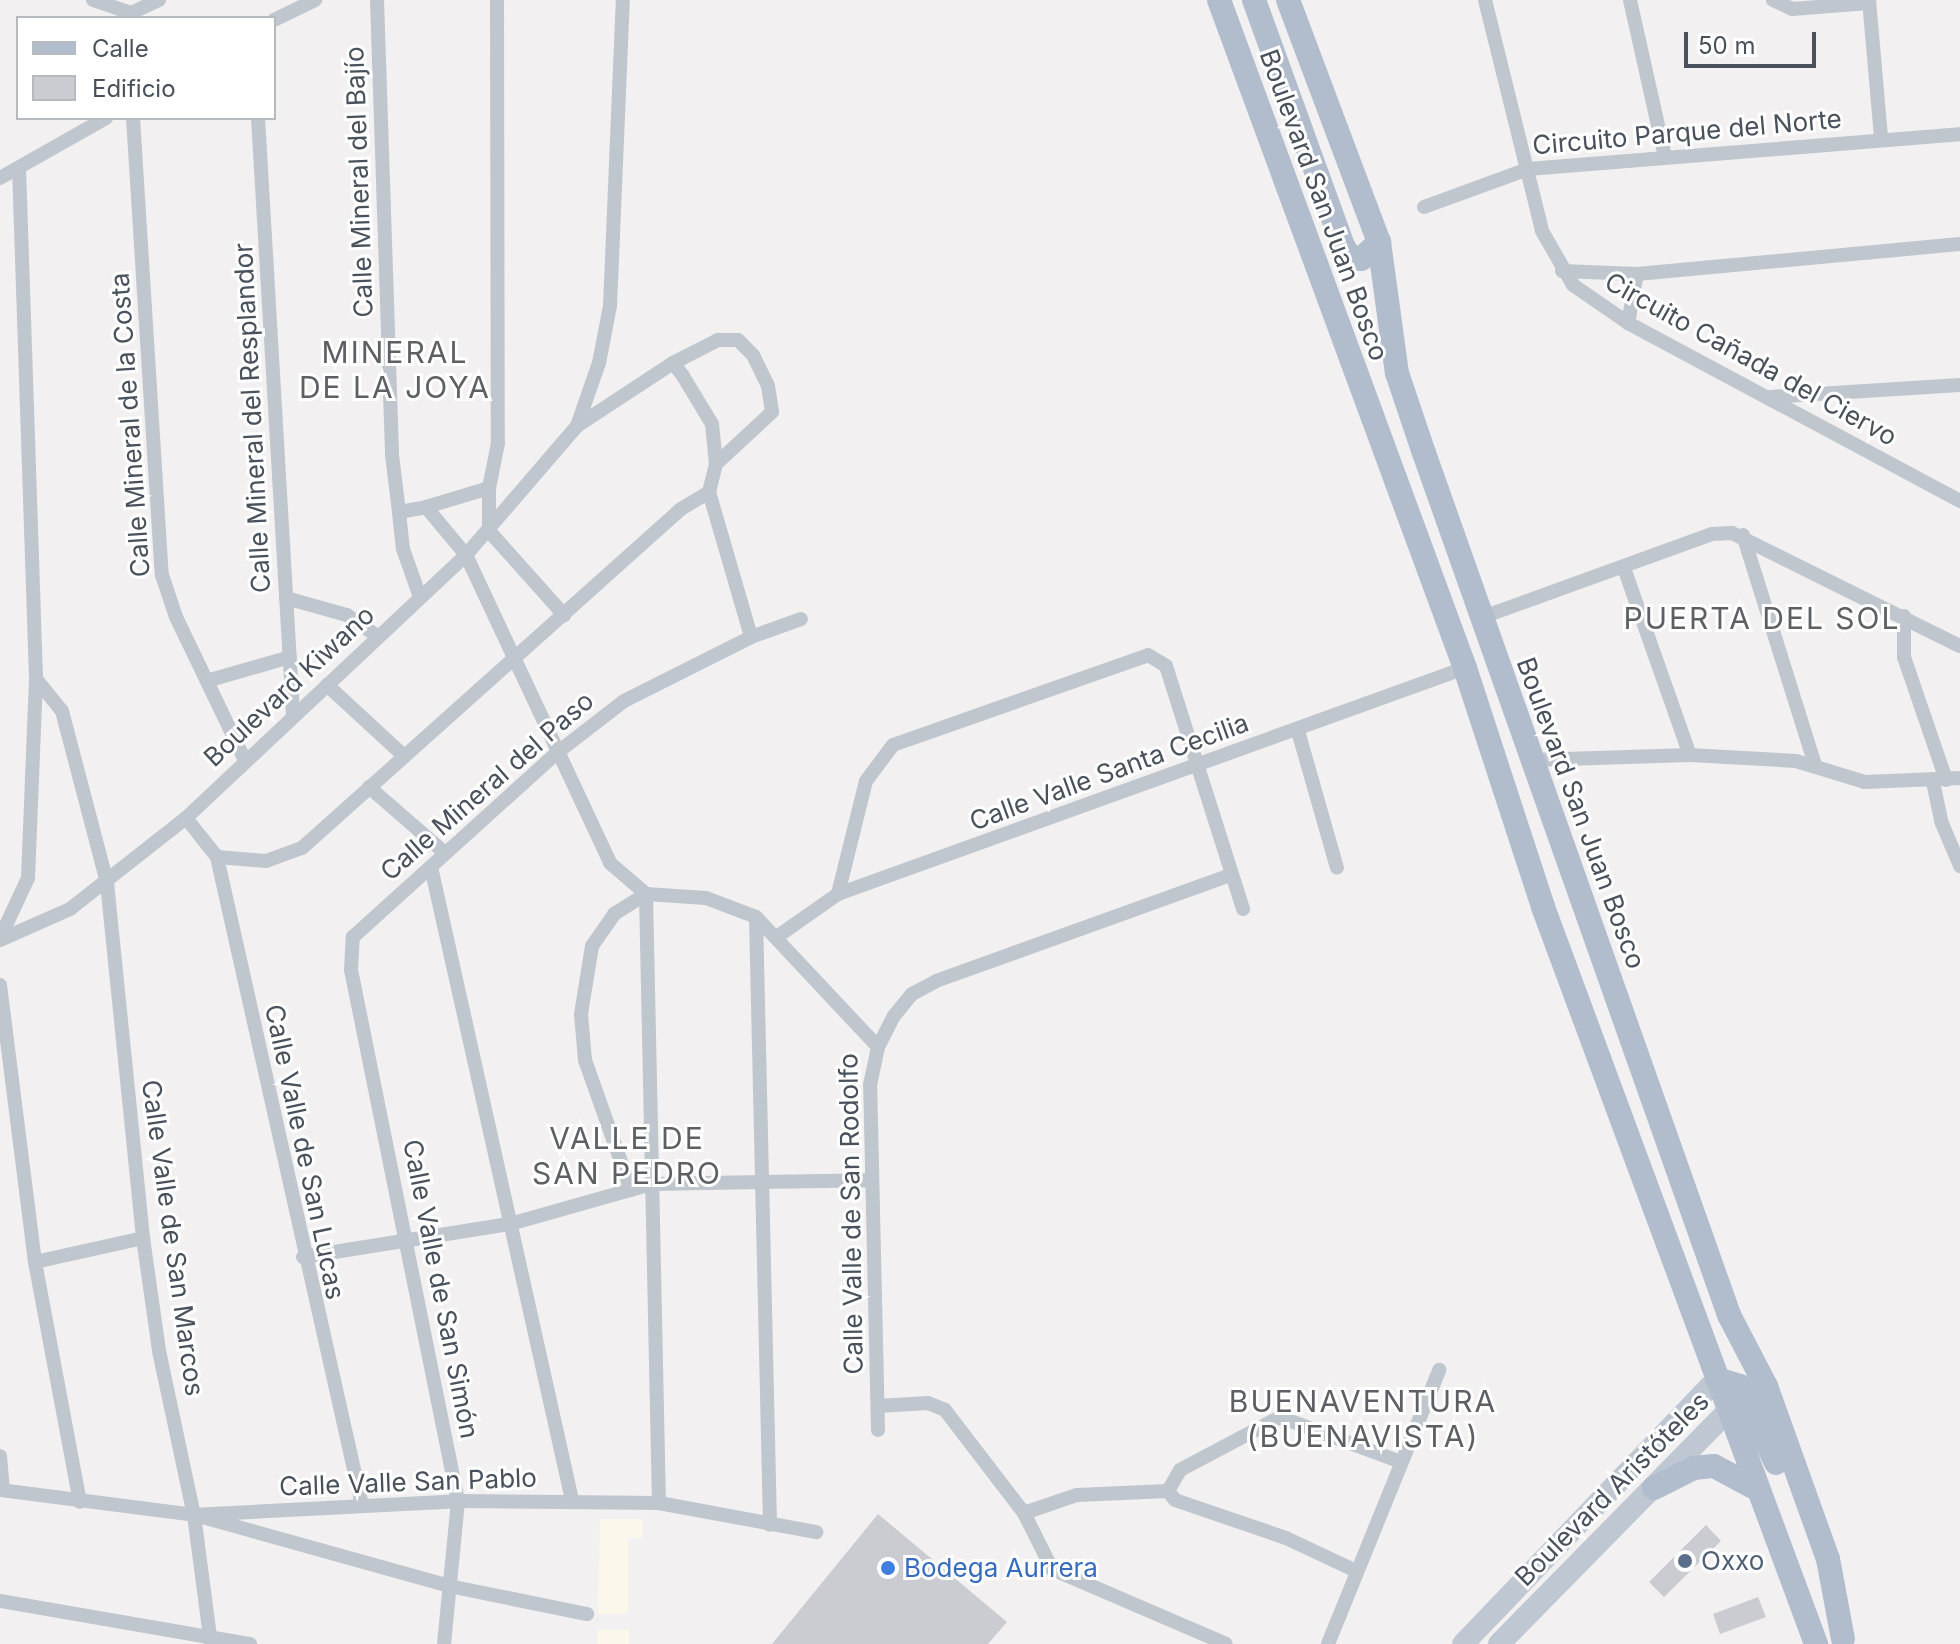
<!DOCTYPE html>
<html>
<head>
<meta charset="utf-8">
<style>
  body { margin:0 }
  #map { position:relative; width:1960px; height:1644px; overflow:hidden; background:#f2f0f0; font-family:Inter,sans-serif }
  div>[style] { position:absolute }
  .commercial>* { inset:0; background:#fbf7eb }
  .building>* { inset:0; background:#caccd2 }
  .street>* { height:14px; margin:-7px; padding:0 7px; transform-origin:7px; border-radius:7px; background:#bfc6cd }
  .secondary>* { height:22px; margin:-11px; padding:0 11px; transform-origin:11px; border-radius:11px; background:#bfc7d2 }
  .primary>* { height:24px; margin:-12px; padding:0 12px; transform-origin:12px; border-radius:12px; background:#b1bdcc }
  .dots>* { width:22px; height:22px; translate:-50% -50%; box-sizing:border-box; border:4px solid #fff; border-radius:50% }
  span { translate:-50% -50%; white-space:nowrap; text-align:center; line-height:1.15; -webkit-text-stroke:6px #fff; paint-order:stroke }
  .street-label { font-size:26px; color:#49525c }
  .service-label { font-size:26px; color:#4e5e75 }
  .left { translate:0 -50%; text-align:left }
  .shop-label { font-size:26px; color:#366cbe }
  .quarter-label { font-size:30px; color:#5d5f64; letter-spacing:2px }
  .legend { position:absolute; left:16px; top:16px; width:260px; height:104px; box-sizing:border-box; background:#fff; border:2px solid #b6babe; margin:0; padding:10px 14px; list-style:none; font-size:24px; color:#49525c }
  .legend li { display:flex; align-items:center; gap:16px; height:40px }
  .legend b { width:40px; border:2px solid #b6babe }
  .scale { position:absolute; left:1684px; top:32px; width:132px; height:36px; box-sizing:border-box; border:4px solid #49525c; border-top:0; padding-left:10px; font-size:24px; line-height:28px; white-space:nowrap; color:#49525c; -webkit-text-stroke:6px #fff; paint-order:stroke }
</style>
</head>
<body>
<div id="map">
  <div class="commercial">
    <i style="clip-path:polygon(600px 1519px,643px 1519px,643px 1538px,628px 1538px,628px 1614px,598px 1614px)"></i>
    <i style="clip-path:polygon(597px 1630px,629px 1630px,629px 1644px,597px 1644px)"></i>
  </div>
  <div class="building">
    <i style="clip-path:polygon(878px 1514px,1007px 1622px,988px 1644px,772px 1644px)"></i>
    <i style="clip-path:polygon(1706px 1525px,1721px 1541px,1664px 1597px,1649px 1582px)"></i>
    <i style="clip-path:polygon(1758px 1597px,1766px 1617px,1720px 1634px,1713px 1614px)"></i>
  </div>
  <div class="street">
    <i style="left:93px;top:0;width:40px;rotate:18.9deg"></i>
    <i style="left:131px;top:13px;width:31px;rotate:-25deg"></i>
    <i style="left:377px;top:0;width:455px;rotate:88.1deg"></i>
    <i style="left:392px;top:455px;width:57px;rotate:83deg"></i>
    <i style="left:399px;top:512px;width:27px;rotate:-10deg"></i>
    <i style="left:426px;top:507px;width:62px;rotate:50.2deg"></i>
    <i style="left:466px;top:555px;width:340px;rotate:64.9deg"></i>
    <i style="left:610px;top:863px;width:48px;rotate:40.7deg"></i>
    <i style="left:497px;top:0;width:443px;rotate:89.9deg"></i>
    <i style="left:498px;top:443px;width:46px;rotate:101.3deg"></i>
    <i style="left:489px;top:488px;width:43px;rotate:90deg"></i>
    <i style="left:489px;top:531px;width:113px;rotate:48.2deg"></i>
    <i style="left:1485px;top:0;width:238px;rotate:76.1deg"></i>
    <i style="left:1542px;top:231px;width:62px;rotate:60.1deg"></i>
    <i style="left:1573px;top:285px;width:67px;rotate:34.6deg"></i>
    <i style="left:1628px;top:323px;width:377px;rotate:28.2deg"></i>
    <i style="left:1630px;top:0;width:160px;rotate:77.4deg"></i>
    <i style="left:1773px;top:0;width:21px;rotate:25deg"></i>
    <i style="left:1792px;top:9px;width:77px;rotate:-4.5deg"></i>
    <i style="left:1869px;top:0;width:139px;rotate:85deg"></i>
    <i style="left:274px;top:20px;width:46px;rotate:-26deg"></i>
    <i style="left:133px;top:118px;width:458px;rotate:86.4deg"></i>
    <i style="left:162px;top:575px;width:44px;rotate:71.6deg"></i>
    <i style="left:176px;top:617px;width:157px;rotate:64.3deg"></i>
    <i style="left:258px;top:118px;width:598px;rotate:86.64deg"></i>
    <i style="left:19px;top:168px;width:511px;rotate:88.09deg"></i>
    <i style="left:36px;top:679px;width:41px;rotate:50.9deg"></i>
    <i style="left:62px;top:711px;width:178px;rotate:75.3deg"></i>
    <i style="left:107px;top:883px;width:357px;rotate:84.2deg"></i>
    <i style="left:143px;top:1238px;width:114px;rotate:81.9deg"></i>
    <i style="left:159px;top:1351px;width:168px;rotate:78deg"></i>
    <i style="left:194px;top:1515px;width:130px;rotate:82.5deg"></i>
    <i style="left:0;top:178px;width:122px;rotate:-29.5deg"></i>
    <i style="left:1424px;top:207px;width:111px;rotate:-20.1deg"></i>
    <i style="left:1528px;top:169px;width:433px;rotate:-4.6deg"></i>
    <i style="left:1562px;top:271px;width:75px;rotate:2.3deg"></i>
    <i style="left:1637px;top:274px;width:324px;rotate:-5.3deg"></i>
    <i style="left:1628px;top:323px;width:50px;rotate:-79.6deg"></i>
    <i style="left:673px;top:363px;width:51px;rotate:-27.1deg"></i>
    <i style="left:718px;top:340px;width:20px"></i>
    <i style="left:738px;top:340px;width:21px;rotate:45deg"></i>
    <i style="left:753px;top:355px;width:34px;rotate:64deg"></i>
    <i style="left:768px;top:386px;width:26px;rotate:81deg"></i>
    <i style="left:772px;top:412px;width:76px;rotate:137.1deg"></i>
    <i style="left:1770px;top:397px;width:190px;rotate:-3.6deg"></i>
    <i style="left:577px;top:426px;width:115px;rotate:-33.3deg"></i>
    <i style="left:673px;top:363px;width:16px;rotate:52deg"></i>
    <i style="left:683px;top:376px;width:56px;rotate:58.9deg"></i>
    <i style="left:712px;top:424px;width:40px;rotate:84.3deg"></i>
    <i style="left:716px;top:464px;width:29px;rotate:104deg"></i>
    <i style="left:709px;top:492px;width:151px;rotate:73.8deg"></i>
    <i style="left:426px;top:507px;width:66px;rotate:-16.8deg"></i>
    <i style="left:399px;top:512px;width:37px;rotate:84deg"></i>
    <i style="left:403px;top:549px;width:51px;rotate:70.5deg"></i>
    <i style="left:1743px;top:535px;width:241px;rotate:72.6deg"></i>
    <i style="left:1624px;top:568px;width:198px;rotate:70.6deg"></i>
    <i style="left:286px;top:598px;width:63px;rotate:15.6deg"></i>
    <i style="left:347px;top:615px;width:38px;rotate:35deg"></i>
    <i style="left:1904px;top:616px;width:41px;rotate:90deg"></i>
    <i style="left:1904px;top:657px;width:130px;rotate:71.1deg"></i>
    <i style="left:1480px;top:618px;width:247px;rotate:-19.9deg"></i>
    <i style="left:1712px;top:534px;width:20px;rotate:-3deg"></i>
    <i style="left:1732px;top:533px;width:254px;rotate:26.4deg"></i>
    <i style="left:210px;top:680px;width:83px;rotate:-16deg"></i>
    <i style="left:327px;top:685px;width:105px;rotate:42.7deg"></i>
    <i style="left:1298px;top:731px;width:142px;rotate:74.1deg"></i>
    <i style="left:1533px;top:760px;width:157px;rotate:-1.8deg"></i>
    <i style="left:1690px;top:755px;width:106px;rotate:3.2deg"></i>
    <i style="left:1796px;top:761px;width:72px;rotate:16.9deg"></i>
    <i style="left:1865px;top:782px;width:95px;rotate:-2.4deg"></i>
    <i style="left:1933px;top:782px;width:40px;rotate:78deg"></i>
    <i style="left:1941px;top:821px;width:49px;rotate:67.1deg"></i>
    <i style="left:369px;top:787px;width:101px;rotate:41deg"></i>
    <i style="left:186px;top:818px;width:50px;rotate:51.5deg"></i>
    <i style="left:217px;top:857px;width:664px;rotate:77.39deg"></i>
    <i style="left:217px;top:857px;width:49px;rotate:4.7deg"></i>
    <i style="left:266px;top:861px;width:38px;rotate:-20deg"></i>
    <i style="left:302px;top:848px;width:508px;rotate:-41.81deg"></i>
    <i style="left:681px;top:509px;width:33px;rotate:-31deg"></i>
    <i style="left:431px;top:867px;width:649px;rotate:77.44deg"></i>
    <i style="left:646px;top:894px;width:609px;rotate:88.78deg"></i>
    <i style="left:838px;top:894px;width:116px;rotate:-76.1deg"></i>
    <i style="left:866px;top:781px;width:45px;rotate:-53.1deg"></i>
    <i style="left:893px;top:745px;width:270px;rotate:-19.4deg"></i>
    <i style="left:1148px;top:655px;width:21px;rotate:31deg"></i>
    <i style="left:1166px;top:666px;width:255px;rotate:72.4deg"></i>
    <i style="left:756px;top:917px;width:608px;rotate:88.68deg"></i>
    <i style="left:778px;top:936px;width:73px;rotate:-35deg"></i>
    <i style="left:838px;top:894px;width:666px;rotate:-19.82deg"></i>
    <i style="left:0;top:938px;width:66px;rotate:-65deg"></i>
    <i style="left:28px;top:878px;width:199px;rotate:-87.7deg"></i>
    <i style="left:0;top:940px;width:77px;rotate:-23.9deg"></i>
    <i style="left:70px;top:909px;width:147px;rotate:-38.1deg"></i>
    <i style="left:186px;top:818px;width:384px;rotate:-43.2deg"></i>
    <i style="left:466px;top:555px;width:170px;rotate:-49.3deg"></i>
    <i style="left:577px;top:426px;width:67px;rotate:-70.8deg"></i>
    <i style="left:599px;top:363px;width:58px;rotate:-79.1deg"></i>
    <i style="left:610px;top:306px;width:306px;rotate:-87.6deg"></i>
    <i style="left:0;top:985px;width:279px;rotate:82.8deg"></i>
    <i style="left:35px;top:1262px;width:244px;rotate:79.4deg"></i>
    <i style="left:631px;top:1190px;width:138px;rotate:-109.5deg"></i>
    <i style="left:585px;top:1060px;width:46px;rotate:-95deg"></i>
    <i style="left:581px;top:1014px;width:69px;rotate:-80.8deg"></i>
    <i style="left:592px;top:946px;width:39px;rotate:-55deg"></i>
    <i style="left:614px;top:914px;width:38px;rotate:-32deg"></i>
    <i style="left:646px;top:894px;width:60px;rotate:3.8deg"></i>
    <i style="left:706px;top:898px;width:53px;rotate:20.8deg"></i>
    <i style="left:756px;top:917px;width:178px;rotate:46.8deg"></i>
    <i style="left:303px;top:1257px;width:210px;rotate:-9.1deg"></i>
    <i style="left:510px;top:1224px;width:147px;rotate:-15.8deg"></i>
    <i style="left:651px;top:1184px;width:220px;rotate:-1deg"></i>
    <i style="left:35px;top:1262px;width:111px;rotate:-12.5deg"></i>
    <i style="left:878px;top:1406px;width:50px;rotate:-3.4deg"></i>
    <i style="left:928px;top:1403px;width:18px;rotate:22deg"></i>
    <i style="left:945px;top:1410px;width:130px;rotate:52.5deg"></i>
    <i style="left:1024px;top:1513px;width:63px;rotate:63.4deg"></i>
    <i style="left:1052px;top:1569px;width:189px;rotate:23.3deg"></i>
    <i style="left:878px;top:1430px;width:345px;rotate:-91.3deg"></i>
    <i style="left:870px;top:1085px;width:39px;rotate:-78deg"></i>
    <i style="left:878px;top:1047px;width:35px;rotate:-63deg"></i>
    <i style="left:894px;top:1016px;width:28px;rotate:-51deg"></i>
    <i style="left:912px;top:994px;width:27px;rotate:-28deg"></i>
    <i style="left:936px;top:981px;width:313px;rotate:-19.8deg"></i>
    <i style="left:0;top:1456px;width:34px;rotate:85deg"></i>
    <i style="left:0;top:1490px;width:196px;rotate:7.3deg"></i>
    <i style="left:194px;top:1515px;width:264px;rotate:-3deg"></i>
    <i style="left:458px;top:1501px;width:201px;rotate:0.6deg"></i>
    <i style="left:659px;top:1503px;width:160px;rotate:10.5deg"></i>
    <i style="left:1168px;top:1491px;width:24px;rotate:-60deg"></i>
    <i style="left:1180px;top:1470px;width:113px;rotate:-27.9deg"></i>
    <i style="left:1280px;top:1417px;width:129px;rotate:20.4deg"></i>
    <i style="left:1168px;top:1491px;width:11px;rotate:52deg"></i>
    <i style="left:1175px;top:1500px;width:117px;rotate:18.9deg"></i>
    <i style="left:1286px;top:1538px;width:77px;rotate:25.2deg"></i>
    <i style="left:1024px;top:1513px;width:56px;rotate:-18.8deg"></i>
    <i style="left:1077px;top:1495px;width:91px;rotate:-2.5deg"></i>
    <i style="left:206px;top:1518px;width:252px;rotate:15.6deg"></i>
    <i style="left:449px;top:1586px;width:141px;rotate:11.5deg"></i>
    <i style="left:0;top:1601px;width:254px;rotate:9.8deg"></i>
    <i style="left:444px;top:1644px;width:144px;rotate:-84.4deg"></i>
    <i style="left:458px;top:1501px;width:542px;rotate:-101.39deg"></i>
    <i style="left:351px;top:970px;width:33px;rotate:-87deg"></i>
    <i style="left:353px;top:937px;width:276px;rotate:-42.1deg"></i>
    <i style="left:558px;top:752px;width:83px;rotate:-37.7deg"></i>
    <i style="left:624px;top:701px;width:142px;rotate:-26.7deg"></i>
    <i style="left:751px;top:637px;width:53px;rotate:-19.8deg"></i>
    <i style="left:1328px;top:1644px;width:296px;rotate:-67.9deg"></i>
  </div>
  <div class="secondary">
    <i style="left:1463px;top:1644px;width:367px;rotate:-46.2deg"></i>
    <i style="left:1499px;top:1644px;width:331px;rotate:-45.5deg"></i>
  </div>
  <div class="primary">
    <i style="left:1219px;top:0;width:712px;rotate:69.78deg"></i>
    <i style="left:1465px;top:668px;width:251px;rotate:71.9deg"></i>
    <i style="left:1543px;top:907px;width:786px;rotate:69.67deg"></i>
    <i style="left:1254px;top:0;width:262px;rotate:70.1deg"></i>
    <i style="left:1343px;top:246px;width:14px;rotate:56deg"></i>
    <i style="left:1351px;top:258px;width:10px;rotate:6deg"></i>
    <i style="left:1361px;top:259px;width:25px;rotate:-43deg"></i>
    <i style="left:1288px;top:0;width:259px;rotate:69.4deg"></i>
    <i style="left:1379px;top:242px;width:132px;rotate:82.2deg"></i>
    <i style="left:1397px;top:373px;width:84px;rotate:71.4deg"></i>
    <i style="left:1424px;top:453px;width:914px;rotate:70.51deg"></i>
    <i style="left:1729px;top:1315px;width:80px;rotate:62.5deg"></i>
    <i style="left:1766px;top:1386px;width:184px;rotate:70.3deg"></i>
    <i style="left:1828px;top:1559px;width:81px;rotate:79.4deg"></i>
    <i style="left:1717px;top:1379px;width:24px;rotate:17deg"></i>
    <i style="left:1740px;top:1386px;width:85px;rotate:64.9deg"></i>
    <i style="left:1654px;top:1488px;width:45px;rotate:-26.6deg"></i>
    <i style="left:1694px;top:1468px;width:20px;rotate:-6deg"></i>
    <i style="left:1714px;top:1466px;width:49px;rotate:28.1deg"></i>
  </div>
  <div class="dots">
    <i style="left:1685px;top:1561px;background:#5c6f8a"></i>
    <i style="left:888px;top:1568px;background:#3f7fe0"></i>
  </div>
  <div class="street-label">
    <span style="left:1687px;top:132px;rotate:-5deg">Circuito Parque del Norte</span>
    <span style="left:359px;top:182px;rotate:-92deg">Calle Mineral del Bajío</span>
    <span style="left:1324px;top:205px;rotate:70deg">Boulevard San Juan Bosco</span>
    <span style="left:1751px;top:359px;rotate:29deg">Circuito Cañada del Ciervo</span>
    <span style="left:252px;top:418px;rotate:-93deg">Calle Mineral del Resplandor</span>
    <span style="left:130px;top:425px;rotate:-94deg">Calle Mineral de la Costa</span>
    <span style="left:289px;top:686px;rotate:-43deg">Boulevard Kiwano</span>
    <span style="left:1109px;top:772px;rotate:-20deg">Calle Valle Santa Cecilia</span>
    <span style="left:487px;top:786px;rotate:-41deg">Calle Mineral del Paso</span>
    <span style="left:1581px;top:813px;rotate:70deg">Boulevard San Juan Bosco</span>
    <span style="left:305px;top:1152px;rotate:78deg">Calle Valle de San Lucas</span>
    <span style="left:851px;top:1214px;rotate:-91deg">Calle Valle de San Rodolfo</span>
    <span style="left:173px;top:1238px;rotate:82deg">Calle Valle de San Marcos</span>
    <span style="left:441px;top:1289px;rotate:79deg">Calle Valle de San Simón</span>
    <span style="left:408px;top:1482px;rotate:-2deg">Calle Valle San Pablo</span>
    <span style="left:1612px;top:1489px;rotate:-45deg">Boulevard Aristóteles</span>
  </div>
  <div class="service-label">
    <span class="left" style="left:1701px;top:1561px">Oxxo</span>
  </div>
  <div class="shop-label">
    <span class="left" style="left:904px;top:1568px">Bodega Aurrera</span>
  </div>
  <div class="quarter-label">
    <span style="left:395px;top:369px">MINERAL<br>DE LA JOYA</span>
    <span style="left:1762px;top:618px">PUERTA DEL SOL</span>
    <span style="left:627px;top:1155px">VALLE DE<br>SAN PEDRO</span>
    <span style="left:1363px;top:1418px">BUENAVENTURA<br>(BUENAVISTA)</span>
  </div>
  <ul class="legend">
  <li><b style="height:10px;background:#b1bdcc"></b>Calle</li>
  <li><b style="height:22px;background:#caccd2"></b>Edificio</li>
  </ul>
  <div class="scale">50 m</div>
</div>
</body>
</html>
